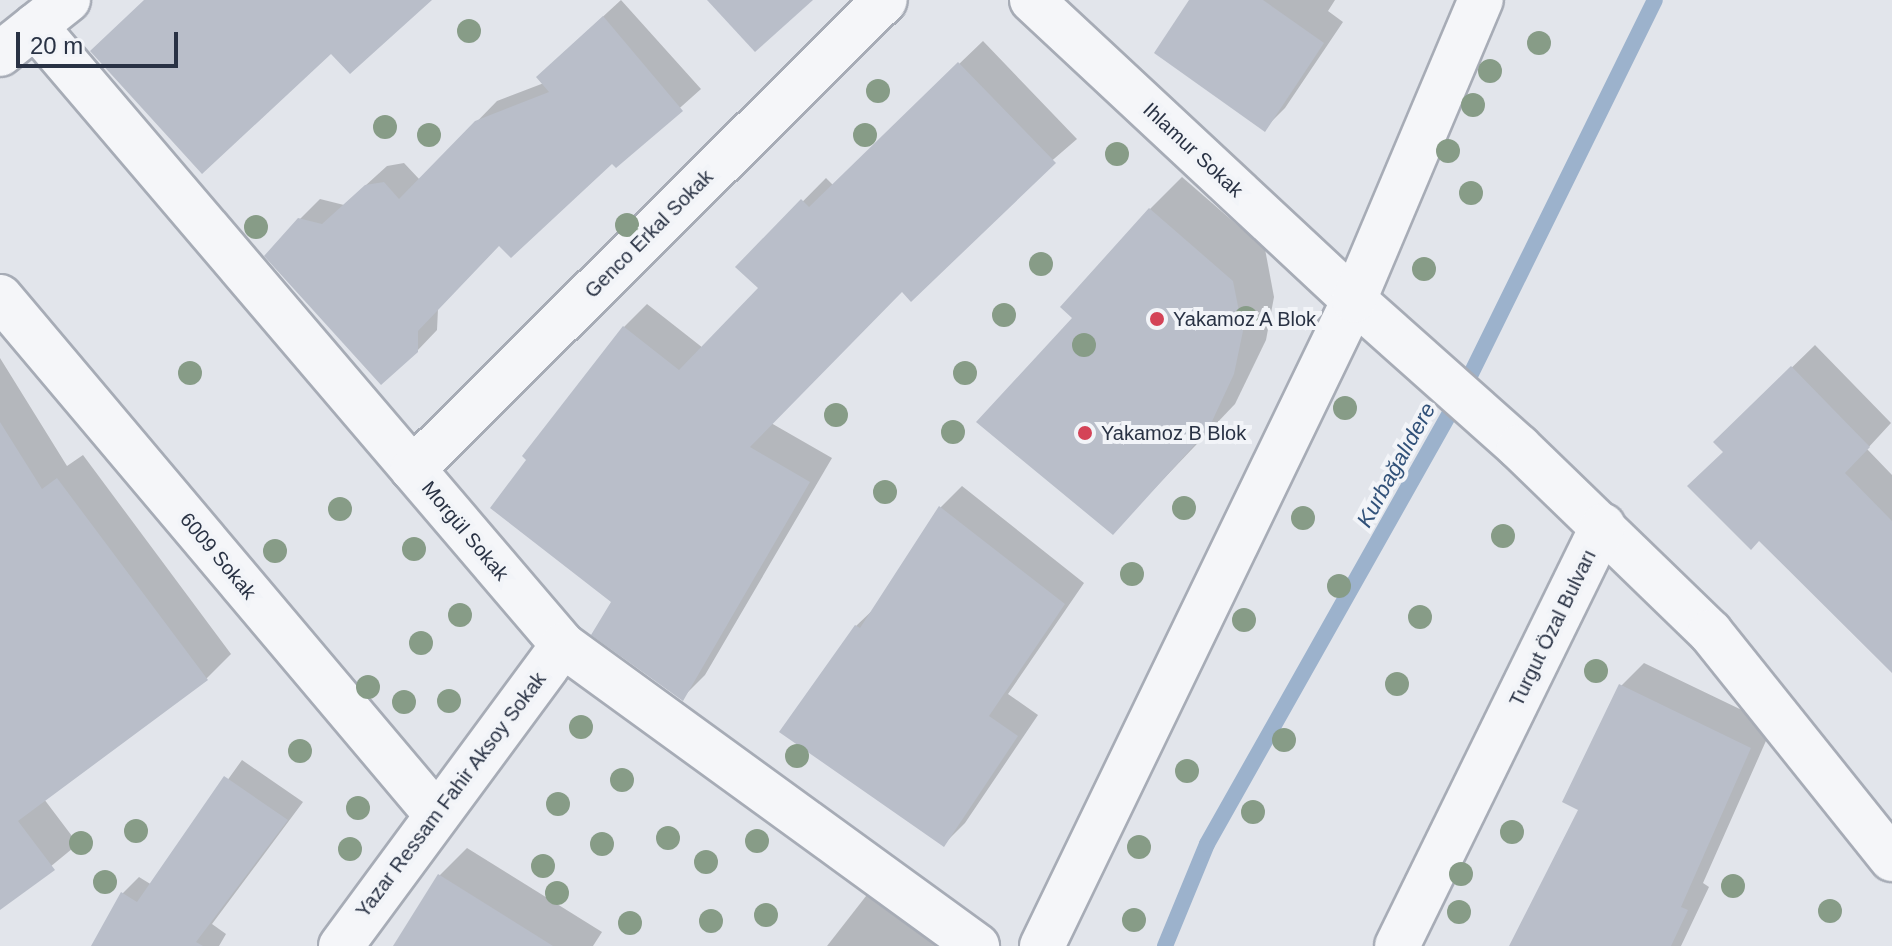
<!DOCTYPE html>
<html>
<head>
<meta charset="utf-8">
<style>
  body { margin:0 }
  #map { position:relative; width:1892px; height:946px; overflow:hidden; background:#e2e5eb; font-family:Helvetica,sans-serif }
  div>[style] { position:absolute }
  .shadow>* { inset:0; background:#0003 }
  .stream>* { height:16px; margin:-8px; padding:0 8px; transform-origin:8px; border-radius:8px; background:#9cb2cc }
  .building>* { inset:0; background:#b9bec9 }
  .roads { filter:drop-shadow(2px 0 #a7acb6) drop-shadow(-2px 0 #a7acb6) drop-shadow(0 2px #a7acb6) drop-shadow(0 -2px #a7acb6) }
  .minor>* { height:44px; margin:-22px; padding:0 22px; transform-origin:22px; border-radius:22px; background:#f5f6f9 }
  .tertiary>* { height:44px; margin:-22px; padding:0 22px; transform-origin:22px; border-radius:22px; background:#f5f6f9 }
  .trees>* { width:24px; height:24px; margin:-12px; border-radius:50%; background:#879c87 }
  .dots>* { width:22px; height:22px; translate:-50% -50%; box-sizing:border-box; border:4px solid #f2f4f8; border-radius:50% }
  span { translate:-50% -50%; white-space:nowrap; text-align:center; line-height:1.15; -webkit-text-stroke:8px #f2f4f8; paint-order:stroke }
  .street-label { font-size:20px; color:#293244 }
  .poi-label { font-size:20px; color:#293244 }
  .left { translate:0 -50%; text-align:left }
  .water-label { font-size:22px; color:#315179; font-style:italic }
  .scale { position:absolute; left:16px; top:32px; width:162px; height:36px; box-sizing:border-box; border:4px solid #293244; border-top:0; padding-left:10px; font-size:24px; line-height:28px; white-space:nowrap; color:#293244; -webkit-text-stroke:6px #f2f4f8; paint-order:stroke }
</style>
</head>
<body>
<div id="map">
  <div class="shadow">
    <i style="clip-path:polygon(621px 0,701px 89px,616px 165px,612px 161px,500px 244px,438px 309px,437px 330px,417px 351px,300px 219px,320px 199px,344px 205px,387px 166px,404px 163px,420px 180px,497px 101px,544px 83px,558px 58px)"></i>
    <i style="clip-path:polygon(1192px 0,1335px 0,1328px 11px,1343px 22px,1285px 108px,1264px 129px)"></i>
    <i style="clip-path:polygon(983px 41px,1077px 139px,902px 290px,771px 423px,832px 458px,705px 675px,682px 698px,613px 601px,624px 327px,647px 304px,703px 348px,761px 288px,738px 267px,826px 178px,833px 185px)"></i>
    <i style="clip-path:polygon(1182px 177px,1265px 249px,1274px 297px,1266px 340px,1235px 404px,1113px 532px,1075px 318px,1150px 209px)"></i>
    <i style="clip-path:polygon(1815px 345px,1891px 423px,1867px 449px,1892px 475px,1892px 671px,1725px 451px,1739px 419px)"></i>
    <i style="clip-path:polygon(0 358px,67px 466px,83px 455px,231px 654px,207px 678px,44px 799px,78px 844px,0 908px)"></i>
    <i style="clip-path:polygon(962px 486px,1084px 583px,1008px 694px,1038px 715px,965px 823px,944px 844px,856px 626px,877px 606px,941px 507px)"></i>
    <i style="clip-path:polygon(1644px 663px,1773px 725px,1703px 883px,1709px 887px,1681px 946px,1511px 946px,1580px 809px,1621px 686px)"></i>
    <i style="clip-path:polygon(242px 760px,303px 802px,212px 924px,226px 934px,219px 946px,93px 946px,123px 893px,139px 877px,152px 885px)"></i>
    <i style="clip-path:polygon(467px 848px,602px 932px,593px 946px,395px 946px,440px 875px)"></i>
    <i style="clip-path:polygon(870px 891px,956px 946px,827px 946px)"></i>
  </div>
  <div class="stream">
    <i style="left:1165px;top:946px;width:110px;rotate:-67.6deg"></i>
    <i style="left:1207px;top:844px;width:523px;rotate:-60.59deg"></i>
    <i style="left:1464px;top:388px;width:432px;rotate:-63.8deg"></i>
  </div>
  <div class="building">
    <i style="clip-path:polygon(144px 0,432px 0,350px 74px,331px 54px,202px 174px,90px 51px)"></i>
    <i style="clip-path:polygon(707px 0,813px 0,755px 52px)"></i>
    <i style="clip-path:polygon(1189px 0,1263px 0,1324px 43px,1265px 132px,1154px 53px)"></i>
    <i style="clip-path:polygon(603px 16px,683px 111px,616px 168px,612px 164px,511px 258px,499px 246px,418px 331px,418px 352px,381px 385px,264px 256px,298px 218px,322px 224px,365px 185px,384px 182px,399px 199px,475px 121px,549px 92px,536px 77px)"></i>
    <i style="clip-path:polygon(958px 62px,1056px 163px,911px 302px,902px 292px,750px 447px,810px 482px,683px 701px,591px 635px,611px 602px,490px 508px,526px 460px,522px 456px,623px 326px,679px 370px,758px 288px,735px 267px,801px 199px,809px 207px)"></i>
    <i style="clip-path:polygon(1149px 208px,1233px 281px,1243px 331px,1234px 374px,1208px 430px,1113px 535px,976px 422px,1072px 318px,1060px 307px)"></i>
    <i style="clip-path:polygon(1791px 366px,1870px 447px,1845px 473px,1892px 521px,1892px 673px,1759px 541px,1751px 550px,1687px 486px,1723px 452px,1713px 442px)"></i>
    <i style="clip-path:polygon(0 422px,42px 489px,57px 478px,208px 680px,18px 821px,55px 870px,0 910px)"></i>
    <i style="clip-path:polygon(939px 506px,1065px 604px,989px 716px,1018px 736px,944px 847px,779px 732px,855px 625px,860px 628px)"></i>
    <i style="clip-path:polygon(1619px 684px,1751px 748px,1681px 907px,1688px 910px,1671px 946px,1509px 946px,1578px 810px,1562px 802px)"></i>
    <i style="clip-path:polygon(224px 776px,288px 820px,196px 942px,203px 946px,91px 946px,121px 892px,137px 902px)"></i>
    <i style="clip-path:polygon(438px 874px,553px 946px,393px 946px)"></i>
  </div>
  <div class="roads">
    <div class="minor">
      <i style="left:35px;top:26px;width:814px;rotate:49.54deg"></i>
      <i style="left:563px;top:645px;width:512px;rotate:36.02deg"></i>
      <i style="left:0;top:54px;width:87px;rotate:-38.5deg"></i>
      <i style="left:0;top:297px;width:676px;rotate:49.86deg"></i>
      <i style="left:1354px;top:300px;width:221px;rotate:41.7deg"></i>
      <i style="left:1519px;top:447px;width:266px;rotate:44.1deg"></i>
      <i style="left:1710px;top:632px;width:291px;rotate:51.3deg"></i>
      <i style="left:413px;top:469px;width:665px;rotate:-44.82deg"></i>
      <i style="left:341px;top:946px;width:374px;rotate:-53.6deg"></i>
      <i style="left:1397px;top:946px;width:468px;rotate:-63.9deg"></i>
    </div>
    <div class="tertiary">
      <i style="left:1032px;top:0;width:440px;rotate:43deg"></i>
      <i style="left:1042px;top:946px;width:717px;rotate:-64.22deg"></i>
      <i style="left:1354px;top:300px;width:326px;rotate:-67.1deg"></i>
    </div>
  </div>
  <div class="trees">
    <i style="left:469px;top:31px"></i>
    <i style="left:1539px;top:43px"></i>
    <i style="left:1490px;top:71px"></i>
    <i style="left:878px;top:91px"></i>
    <i style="left:1473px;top:105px"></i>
    <i style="left:385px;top:127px"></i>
    <i style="left:429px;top:135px"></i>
    <i style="left:865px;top:135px"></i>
    <i style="left:1448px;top:151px"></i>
    <i style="left:1117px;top:154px"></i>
    <i style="left:1471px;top:193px"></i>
    <i style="left:627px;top:225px"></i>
    <i style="left:256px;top:227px"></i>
    <i style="left:1041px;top:264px"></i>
    <i style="left:1424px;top:269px"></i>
    <i style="left:1004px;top:315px"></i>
    <i style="left:1246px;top:318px"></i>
    <i style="left:1084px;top:345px"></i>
    <i style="left:190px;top:373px"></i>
    <i style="left:965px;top:373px"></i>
    <i style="left:1345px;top:408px"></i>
    <i style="left:836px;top:415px"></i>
    <i style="left:953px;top:432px"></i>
    <i style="left:885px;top:492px"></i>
    <i style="left:1184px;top:508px"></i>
    <i style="left:340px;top:509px"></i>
    <i style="left:1303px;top:518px"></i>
    <i style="left:1503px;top:536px"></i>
    <i style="left:414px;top:549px"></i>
    <i style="left:275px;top:551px"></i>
    <i style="left:1132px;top:574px"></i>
    <i style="left:1339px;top:586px"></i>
    <i style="left:460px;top:615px"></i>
    <i style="left:1420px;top:617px"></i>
    <i style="left:1244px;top:620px"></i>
    <i style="left:421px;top:643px"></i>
    <i style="left:1596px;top:671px"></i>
    <i style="left:1397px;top:684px"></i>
    <i style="left:368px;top:687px"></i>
    <i style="left:449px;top:701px"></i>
    <i style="left:404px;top:702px"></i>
    <i style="left:581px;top:727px"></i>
    <i style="left:1284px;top:740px"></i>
    <i style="left:300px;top:751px"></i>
    <i style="left:797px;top:756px"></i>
    <i style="left:1187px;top:771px"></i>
    <i style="left:622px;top:780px"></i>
    <i style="left:558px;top:804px"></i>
    <i style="left:358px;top:808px"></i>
    <i style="left:1253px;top:812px"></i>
    <i style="left:136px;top:831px"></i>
    <i style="left:1512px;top:832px"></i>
    <i style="left:668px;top:838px"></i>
    <i style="left:757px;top:841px"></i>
    <i style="left:81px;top:843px"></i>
    <i style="left:602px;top:844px"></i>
    <i style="left:1139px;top:847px"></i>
    <i style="left:350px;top:849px"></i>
    <i style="left:706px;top:862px"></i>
    <i style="left:543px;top:866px"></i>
    <i style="left:1461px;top:874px"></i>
    <i style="left:105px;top:882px"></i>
    <i style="left:1733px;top:886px"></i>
    <i style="left:557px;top:893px"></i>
    <i style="left:1830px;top:911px"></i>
    <i style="left:1459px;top:912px"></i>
    <i style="left:766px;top:915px"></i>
    <i style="left:1134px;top:920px"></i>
    <i style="left:711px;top:921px"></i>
    <i style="left:630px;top:923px"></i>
  </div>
  <div class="dots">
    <i style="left:1157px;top:319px;background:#d44357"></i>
    <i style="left:1085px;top:433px;background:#d44357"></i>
  </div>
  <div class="street-label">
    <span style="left:1193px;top:150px;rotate:43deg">Ihlamur Sokak</span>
    <span style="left:649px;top:234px;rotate:-45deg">Genco Erkal Sokak</span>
    <span style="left:465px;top:531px;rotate:50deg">Morgül Sokak</span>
    <span style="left:218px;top:556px;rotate:50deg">6009 Sokak</span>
    <span style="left:1553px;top:628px;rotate:-64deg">Turgut Özal Bulvarı</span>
    <span style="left:451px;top:795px;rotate:-53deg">Yazar Ressam Fahir Aksoy Sokak</span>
  </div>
  <div class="poi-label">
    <span class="left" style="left:1173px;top:319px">Yakamoz A Blok</span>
    <span class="left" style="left:1101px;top:433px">Yakamoz B Blok</span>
  </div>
  <div class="water-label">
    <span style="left:1396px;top:465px;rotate:-61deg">Kurbağalıdere</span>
  </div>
  <div class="scale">20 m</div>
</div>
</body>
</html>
